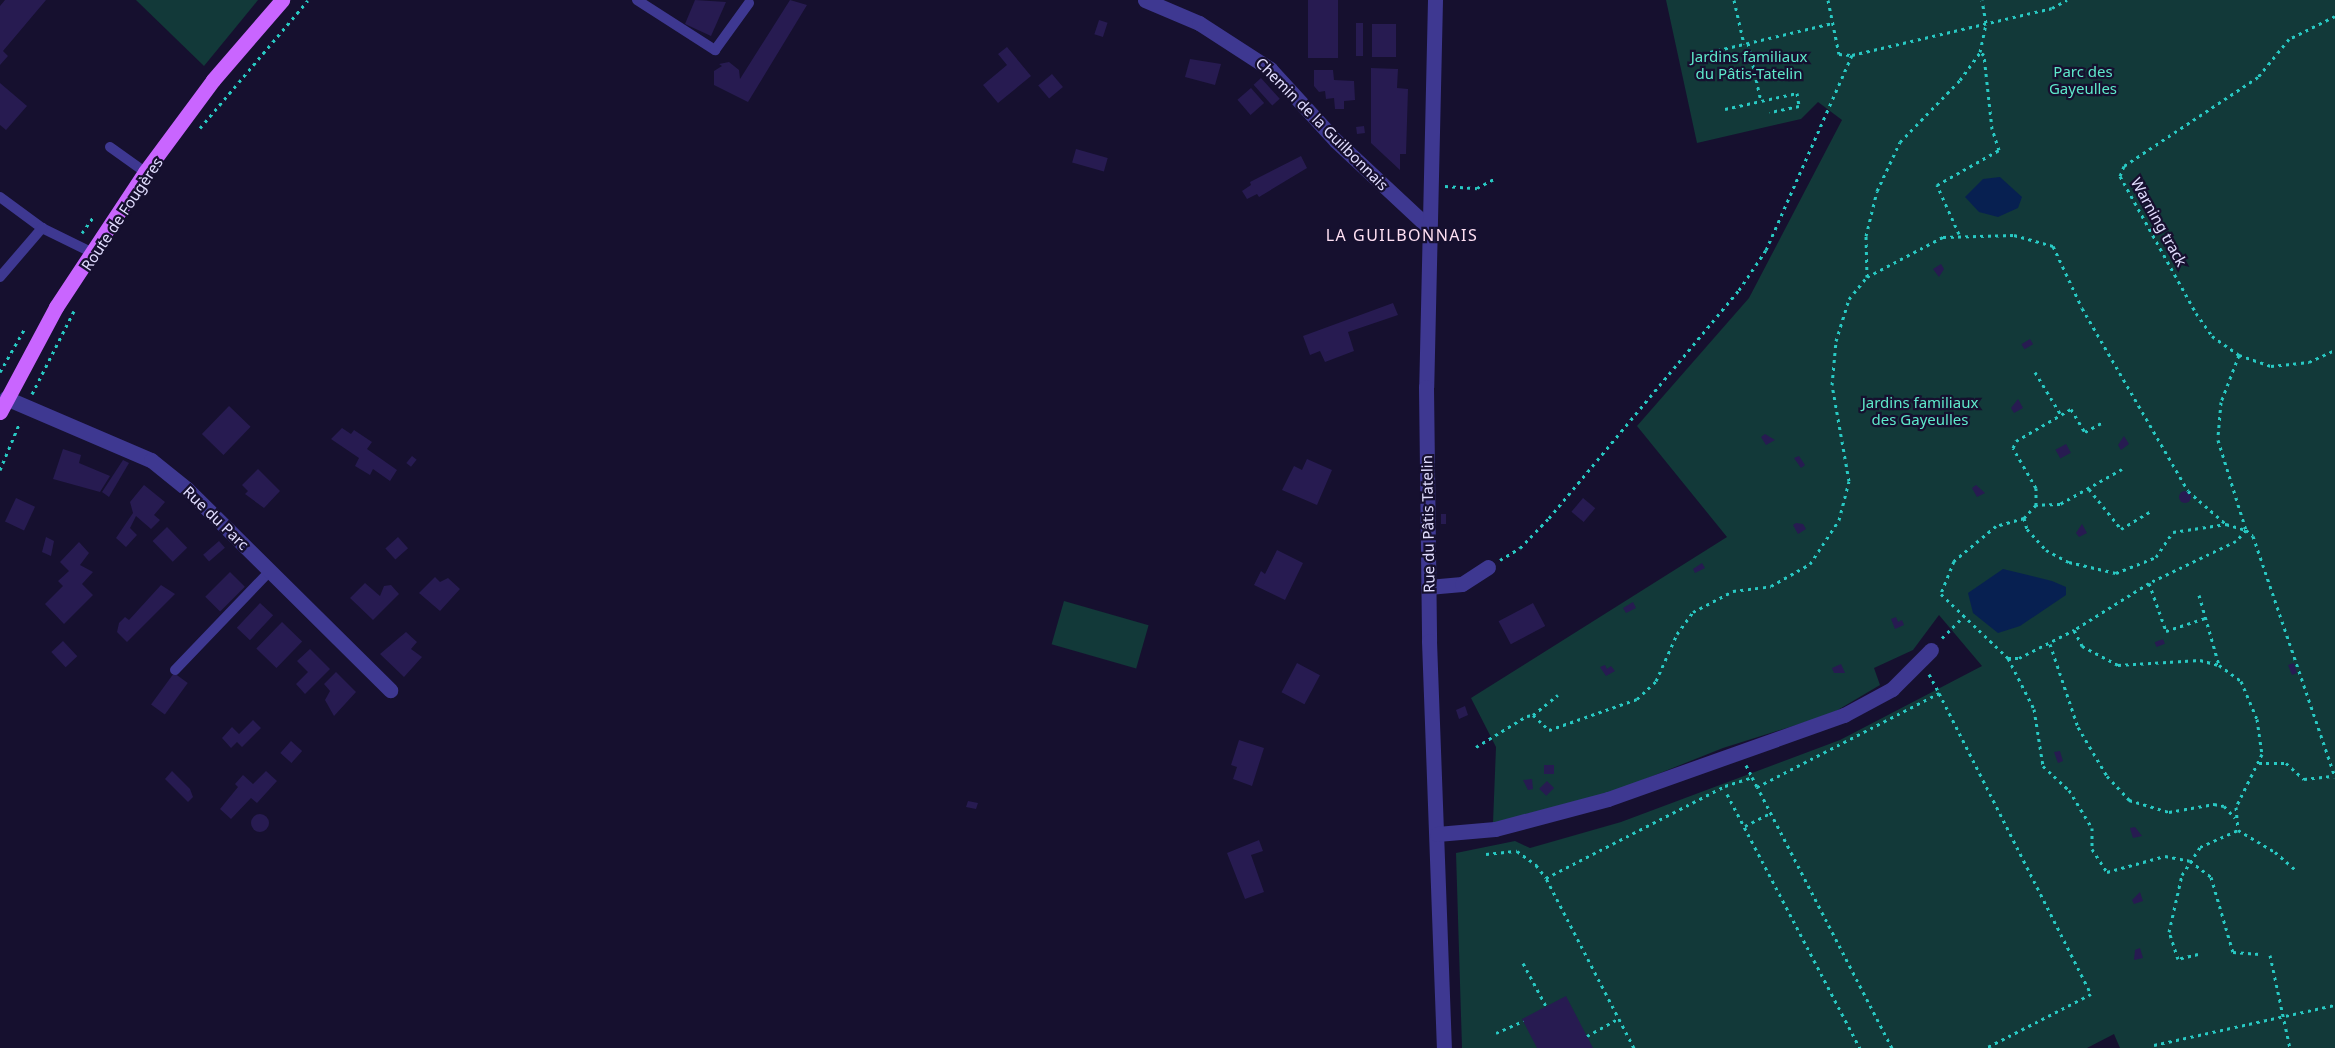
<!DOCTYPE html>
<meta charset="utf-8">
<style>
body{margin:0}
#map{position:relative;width:2335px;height:1048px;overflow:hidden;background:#16102f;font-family:"Noto Sans",sans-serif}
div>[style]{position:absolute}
.green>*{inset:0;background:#123939;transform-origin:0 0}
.water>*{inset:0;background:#072051}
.building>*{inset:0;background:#271b51;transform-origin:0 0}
.round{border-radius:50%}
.path>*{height:3px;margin-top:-1.5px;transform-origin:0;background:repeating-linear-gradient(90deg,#28c9c3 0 3px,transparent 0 7.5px)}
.service>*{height:10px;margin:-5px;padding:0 5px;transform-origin:5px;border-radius:5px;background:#3e3891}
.minor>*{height:15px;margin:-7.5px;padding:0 7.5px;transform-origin:7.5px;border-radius:7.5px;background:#3e3891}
.primary>*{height:15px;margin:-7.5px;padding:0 7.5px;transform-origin:7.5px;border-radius:7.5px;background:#c965ff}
span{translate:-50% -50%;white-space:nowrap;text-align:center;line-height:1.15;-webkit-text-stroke:4.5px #16102f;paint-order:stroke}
.park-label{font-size:15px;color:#5fe9cb}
.street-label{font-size:15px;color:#e2deff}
.neighbourhood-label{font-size:16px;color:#ffe0f3;letter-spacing:1.5px}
</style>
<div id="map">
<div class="green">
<i style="clip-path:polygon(136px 0,258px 0,204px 66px)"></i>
<i style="clip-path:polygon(1666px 0,2335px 0,2335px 1048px,2120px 1048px,2114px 1034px,2087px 1048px,1462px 1048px,1456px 853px,1515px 841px,1530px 848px,1621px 822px,1840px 740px,1982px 666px,1939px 615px,1913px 650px,1874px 668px,1880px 685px,1831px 714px,1723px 748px,1615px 791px,1493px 823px,1496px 747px,1471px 698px,1727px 537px,1637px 426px,1749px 298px,1842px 120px,1818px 102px,1801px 119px,1697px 143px)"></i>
<i style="left:1064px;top:601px;width:88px;height:45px;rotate:16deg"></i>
</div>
<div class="water">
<i style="clip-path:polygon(2000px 177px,2022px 197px,2018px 208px,1998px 217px,1979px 212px,1965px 197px,1983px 179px)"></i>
<i style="clip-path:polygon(2003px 569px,2052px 581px,2066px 587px,2066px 595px,2020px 626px,1998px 633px,1973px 613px,1968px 593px)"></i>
</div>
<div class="building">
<i style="clip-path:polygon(5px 0,46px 0,3px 51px,8px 56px,0 65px,0 6px)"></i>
<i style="clip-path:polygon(695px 0,726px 2px,711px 36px,685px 24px)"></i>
<i style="clip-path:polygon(790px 0,807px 5px,748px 102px,714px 85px,714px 71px,722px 66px,719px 64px,729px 62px,739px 70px,740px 79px)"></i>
<i style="left:1308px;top:0;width:30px;height:58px"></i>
<i style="left:1099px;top:20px;width:9px;height:15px;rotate:18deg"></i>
<i style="left:1356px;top:23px;width:7px;height:33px"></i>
<i style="left:1372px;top:24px;width:24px;height:33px"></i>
<i style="clip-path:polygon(1007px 47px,1031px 76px,998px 103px,983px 85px,1007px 65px,998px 54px)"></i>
<i style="clip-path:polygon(1190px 59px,1221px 64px,1215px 85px,1185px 77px)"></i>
<i style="clip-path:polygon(1371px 68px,1398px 69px,1397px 88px,1408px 89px,1406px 154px,1400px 154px,1400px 170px,1371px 143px)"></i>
<i style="clip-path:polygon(1314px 70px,1333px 70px,1334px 80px,1354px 81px,1355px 100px,1344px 101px,1344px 109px,1335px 109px,1334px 98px,1326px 99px,1325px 91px,1319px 92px,1314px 86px)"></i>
<i style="left:1052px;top:74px;width:17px;height:18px;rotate:50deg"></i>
<i style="left:1261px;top:78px;width:28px;height:10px;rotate:48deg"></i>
<i style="clip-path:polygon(0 83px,27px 106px,6px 130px,0 125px)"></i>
<i style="left:1251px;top:88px;width:20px;height:18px;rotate:49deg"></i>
<i style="left:1364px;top:126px;width:7px;height:8px;rotate:82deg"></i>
<i style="left:1076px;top:149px;width:33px;height:14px;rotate:16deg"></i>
<i style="clip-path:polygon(1301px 156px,1307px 168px,1259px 197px,1257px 194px,1247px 199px,1242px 191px,1251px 185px,1250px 182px)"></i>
<i style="clip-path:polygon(1941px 264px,1944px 269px,1939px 277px,1933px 269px)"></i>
<i style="clip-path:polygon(1393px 303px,1398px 315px,1348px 332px,1354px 351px,1325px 362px,1320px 351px,1310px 355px,1303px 336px)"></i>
<i style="left:2030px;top:339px;width:6px;height:10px;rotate:59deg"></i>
<i style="clip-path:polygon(2018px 399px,2023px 408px,2014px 413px,2011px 408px)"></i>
<i style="left:229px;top:406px;width:30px;height:39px;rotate:44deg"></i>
<i style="clip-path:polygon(342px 428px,351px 434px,354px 430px,372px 442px,367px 449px,397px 470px,390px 481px,373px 469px,370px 475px,355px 466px,359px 458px,331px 439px)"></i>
<i style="clip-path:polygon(1765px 434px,1775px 440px,1766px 445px,1761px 437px)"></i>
<i style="clip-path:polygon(2124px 436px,2129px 444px,2121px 450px,2118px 445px)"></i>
<i style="left:2066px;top:444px;width:10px;height:12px;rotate:61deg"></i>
<i style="clip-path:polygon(63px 449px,81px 455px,79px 463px,110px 476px,100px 492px,53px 479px)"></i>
<i style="left:412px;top:456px;width:6px;height:9px;rotate:39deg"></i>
<i style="clip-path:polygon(1799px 456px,1805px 465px,1801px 468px,1794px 458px)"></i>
<i style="clip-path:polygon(1307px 459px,1332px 470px,1317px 505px,1282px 490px,1294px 466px,1302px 470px)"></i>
<i style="clip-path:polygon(123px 460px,129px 463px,109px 497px,102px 492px)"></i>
<i style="clip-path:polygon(258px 469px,280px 491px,264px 508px,245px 494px,248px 491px,242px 485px)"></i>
<i style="clip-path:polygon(144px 485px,165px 502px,154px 515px,160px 520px,151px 529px,136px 516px,130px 528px,137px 535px,126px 547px,116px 538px,133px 513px,130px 502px)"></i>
<i style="clip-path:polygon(1976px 485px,1985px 493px,1977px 497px,1972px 488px)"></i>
<i class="round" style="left:2179px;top:491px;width:12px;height:12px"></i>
<i style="left:16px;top:498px;width:21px;height:26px;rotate:25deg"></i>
<i style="left:1583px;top:498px;width:16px;height:18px;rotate:40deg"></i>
<i style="left:1441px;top:514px;width:5px;height:10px"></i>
<i style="clip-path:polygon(1796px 523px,1803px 524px,1806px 529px,1798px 534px,1793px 525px)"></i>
<i style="clip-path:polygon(2082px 524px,2087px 533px,2079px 537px,2076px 533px)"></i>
<i style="left:167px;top:527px;width:29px;height:20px;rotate:46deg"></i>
<i style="clip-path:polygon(46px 537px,54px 541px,51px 556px,42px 552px)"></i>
<i style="left:398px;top:537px;width:15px;height:17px;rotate:48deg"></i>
<i style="left:219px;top:541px;width:9px;height:21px;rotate:49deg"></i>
<i style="clip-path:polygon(79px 542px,89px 553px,80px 565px,93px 572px,82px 584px,93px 595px,64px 624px,45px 604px,63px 586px,58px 581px,69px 571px,60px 562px)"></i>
<i style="clip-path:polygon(1277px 550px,1303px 563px,1285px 600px,1254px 585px,1261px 571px,1265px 574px)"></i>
<i style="clip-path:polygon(1702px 563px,1705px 568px,1695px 573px,1693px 569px)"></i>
<i style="left:230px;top:572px;width:21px;height:35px;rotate:45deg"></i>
<i style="clip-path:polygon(435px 577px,440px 582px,448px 578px,460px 589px,440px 611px,419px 593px)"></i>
<i style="clip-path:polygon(365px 583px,380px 596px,384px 586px,391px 585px,399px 594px,373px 620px,350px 598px)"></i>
<i style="clip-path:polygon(161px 585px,175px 594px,127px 642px,117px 632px,119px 623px,125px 617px,129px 620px)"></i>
<i style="clip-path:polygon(1633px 602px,1636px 608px,1626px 613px,1623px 608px)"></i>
<i style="left:260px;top:603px;width:18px;height:34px;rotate:43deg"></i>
<i style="left:1533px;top:603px;width:26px;height:39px;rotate:62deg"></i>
<i style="clip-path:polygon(1896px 617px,1898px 622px,1902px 620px,1904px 625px,1895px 629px,1891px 619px)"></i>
<i style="left:282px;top:622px;width:28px;height:37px;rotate:44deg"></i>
<i style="clip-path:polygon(406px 632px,417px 642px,411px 649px,422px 657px,404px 677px,380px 654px)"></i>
<i style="left:2163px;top:639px;width:5px;height:9px;rotate:68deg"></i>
<i style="left:63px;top:641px;width:21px;height:16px;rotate:47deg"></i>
<i style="clip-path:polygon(310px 649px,330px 669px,305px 694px,296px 684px,308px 672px,297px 661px)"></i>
<i style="left:1297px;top:663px;width:26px;height:33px;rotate:28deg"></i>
<i style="clip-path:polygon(2294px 663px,2297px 673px,2292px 675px,2288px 665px)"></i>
<i style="clip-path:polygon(1841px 664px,1845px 673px,1834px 673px,1832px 668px)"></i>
<i style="clip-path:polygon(1605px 665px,1607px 669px,1611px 666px,1615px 671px,1606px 676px,1600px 667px)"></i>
<i style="clip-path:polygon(336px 672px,356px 692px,334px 716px,325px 700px,330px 691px,324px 684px)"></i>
<i style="left:174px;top:673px;width:17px;height:39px;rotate:36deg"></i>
<i style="clip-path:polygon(1465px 706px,1468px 715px,1459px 719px,1456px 710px)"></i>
<i style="clip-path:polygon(253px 720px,261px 728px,242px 747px,237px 742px,231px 748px,222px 738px,232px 727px,239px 734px)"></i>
<i style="clip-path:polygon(1239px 740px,1264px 748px,1252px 786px,1233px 779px,1237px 767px,1231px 765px)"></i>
<i style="left:291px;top:741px;width:15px;height:16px;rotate:42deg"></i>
<i style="clip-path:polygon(2060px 751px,2063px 761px,2058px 763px,2054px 752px)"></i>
<i style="left:1544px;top:765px;width:10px;height:9px"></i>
<i style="clip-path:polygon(172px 771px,190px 789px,193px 797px,188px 802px,165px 779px)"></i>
<i style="clip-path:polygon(266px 771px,277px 781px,257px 803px,251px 798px,231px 819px,220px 809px,238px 787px,235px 784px,243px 775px,253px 784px)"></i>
<i style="clip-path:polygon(1532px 779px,1533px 789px,1528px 790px,1523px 780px)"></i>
<i style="left:1547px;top:781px;width:10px;height:11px;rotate:45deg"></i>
<i style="clip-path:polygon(968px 801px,978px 803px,976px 809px,966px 807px)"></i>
<i class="round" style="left:251px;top:814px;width:18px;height:18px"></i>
<i style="clip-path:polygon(2135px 827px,2142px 836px,2133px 838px,2130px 828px)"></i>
<i style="clip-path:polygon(1259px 840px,1263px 851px,1251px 855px,1264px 892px,1245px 899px,1227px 853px)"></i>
<i style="clip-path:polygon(2140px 892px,2143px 901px,2134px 904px,2132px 900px)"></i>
<i style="clip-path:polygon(2140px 948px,2143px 958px,2134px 960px,2135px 950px)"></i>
<i style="clip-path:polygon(1566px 996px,1593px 1048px,1537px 1048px,1522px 1019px)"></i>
</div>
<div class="path">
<i style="left:1734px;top:0;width:45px;rotate:77.2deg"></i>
<i style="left:1828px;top:0;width:55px;rotate:78.5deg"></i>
<i style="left:1839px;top:54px;width:12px;rotate:5deg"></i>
<i style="left:2335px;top:16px;width:51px;rotate:153.4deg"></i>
<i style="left:2289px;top:39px;width:49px;rotate:129.2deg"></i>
<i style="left:2258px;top:77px;width:161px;rotate:146.4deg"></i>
<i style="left:2124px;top:166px;width:11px;rotate:112deg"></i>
<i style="left:2120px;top:176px;width:157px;rotate:61deg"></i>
<i style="left:2196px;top:313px;width:28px;rotate:55deg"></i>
<i style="left:2212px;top:336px;width:33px;rotate:35deg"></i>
<i style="left:2239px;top:355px;width:34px;rotate:19deg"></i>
<i style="left:2271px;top:366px;width:38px;rotate:-6deg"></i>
<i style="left:2309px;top:362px;width:29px;rotate:-25deg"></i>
<i style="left:1748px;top:43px;width:59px;rotate:77.4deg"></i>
<i style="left:1710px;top:52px;width:126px;rotate:-13.3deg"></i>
<i style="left:1725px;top:109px;width:74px;rotate:-12.5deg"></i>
<i style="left:1797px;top:93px;width:13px;rotate:81deg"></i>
<i style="left:1799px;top:106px;width:30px;rotate:168deg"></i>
<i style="left:200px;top:128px;width:167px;rotate:-49.8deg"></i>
<i style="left:1445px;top:186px;width:32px;rotate:4deg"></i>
<i style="left:1477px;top:188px;width:21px;rotate:-28deg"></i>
<i style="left:82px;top:233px;width:21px;rotate:-55deg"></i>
<i style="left:1959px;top:234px;width:54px;rotate:-114.2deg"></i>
<i style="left:1937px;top:185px;width:71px;rotate:-29.4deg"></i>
<i style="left:1999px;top:150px;width:22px;rotate:-108deg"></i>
<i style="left:1992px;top:129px;width:74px;rotate:-96.2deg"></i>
<i style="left:1984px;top:55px;width:5px;rotate:-143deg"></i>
<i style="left:1867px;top:277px;width:41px;rotate:-91.4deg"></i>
<i style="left:1866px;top:236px;width:46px;rotate:-76.3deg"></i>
<i style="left:1877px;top:191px;width:54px;rotate:-64.9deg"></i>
<i style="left:1900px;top:142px;width:86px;rotate:-45.9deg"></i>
<i style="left:1960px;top:80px;width:34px;rotate:-54deg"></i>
<i style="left:1980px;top:52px;width:30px;rotate:-78deg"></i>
<i style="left:1986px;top:23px;width:23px;rotate:-100deg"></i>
<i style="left:2239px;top:355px;width:50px;rotate:111deg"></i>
<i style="left:2221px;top:402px;width:38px;rotate:95deg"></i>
<i style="left:2218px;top:440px;width:94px;rotate:72.7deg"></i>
<i style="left:2246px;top:530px;width:9px;rotate:41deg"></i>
<i style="left:2253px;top:536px;width:255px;rotate:71.2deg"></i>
<i style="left:0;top:372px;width:51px;rotate:-60.4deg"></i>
<i style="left:2035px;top:372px;width:50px;rotate:58.8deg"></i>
<i style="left:32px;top:394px;width:93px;rotate:-63.2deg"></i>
<i style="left:2122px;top:469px;width:71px;rotate:150.6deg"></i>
<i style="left:2060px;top:504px;width:24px;rotate:178deg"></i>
<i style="left:2036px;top:505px;width:18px;rotate:133deg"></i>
<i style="left:2024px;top:518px;width:29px;rotate:164deg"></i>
<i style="left:1996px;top:526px;width:55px;rotate:140.2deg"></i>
<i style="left:1954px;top:561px;width:35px;rotate:112deg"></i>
<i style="left:1941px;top:594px;width:93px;rotate:43.7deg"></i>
<i style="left:2008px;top:658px;width:57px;rotate:63deg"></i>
<i style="left:2034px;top:709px;width:58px;rotate:81deg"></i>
<i style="left:2043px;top:766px;width:35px;rotate:43deg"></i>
<i style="left:2069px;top:790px;width:44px;rotate:58.8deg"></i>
<i style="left:2092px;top:828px;width:21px;rotate:90deg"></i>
<i style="left:2092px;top:849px;width:27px;rotate:57deg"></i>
<i style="left:2107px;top:872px;width:60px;rotate:-15.4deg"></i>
<i style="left:2165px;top:856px;width:25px;rotate:11deg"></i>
<i style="left:2190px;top:861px;width:26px;rotate:37deg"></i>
<i style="left:2211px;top:877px;width:78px;rotate:73.7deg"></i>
<i style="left:2233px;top:952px;width:27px;rotate:4deg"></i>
<i style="left:0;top:470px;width:52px;rotate:-67.4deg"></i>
<i style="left:2089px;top:489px;width:51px;rotate:51.3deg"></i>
<i style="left:2121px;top:529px;width:35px;rotate:-31deg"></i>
<i style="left:2036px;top:505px;width:17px;rotate:-90deg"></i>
<i style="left:2036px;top:488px;width:46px;rotate:-119.9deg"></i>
<i style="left:2013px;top:448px;width:8px;rotate:-67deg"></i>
<i style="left:2016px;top:441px;width:64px;rotate:-30.2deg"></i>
<i style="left:2071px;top:409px;width:27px;rotate:59deg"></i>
<i style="left:2085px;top:432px;width:21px;rotate:-29deg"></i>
<i style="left:2024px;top:518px;width:11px;rotate:75deg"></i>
<i style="left:2027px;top:529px;width:28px;rotate:48deg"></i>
<i style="left:2046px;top:550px;width:26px;rotate:28deg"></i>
<i style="left:2069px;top:562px;width:48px;rotate:13.2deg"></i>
<i style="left:2116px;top:573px;width:43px;rotate:-21.8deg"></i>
<i style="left:2156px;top:557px;width:30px;rotate:-56deg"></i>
<i style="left:2173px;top:532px;width:54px;rotate:-8.6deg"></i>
<i style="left:1500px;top:560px;width:23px;rotate:-31deg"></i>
<i style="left:1520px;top:548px;width:42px;rotate:-46deg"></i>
<i style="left:1549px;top:518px;width:297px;rotate:-50.2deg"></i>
<i style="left:1739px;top:290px;width:48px;rotate:-56deg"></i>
<i style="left:1766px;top:250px;width:213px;rotate:-66.2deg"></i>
<i style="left:1852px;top:55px;width:205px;rotate:-13.2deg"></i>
<i style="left:2052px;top:8px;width:17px;rotate:-28deg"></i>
<i style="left:2149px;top:583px;width:51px;rotate:70.5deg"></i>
<i style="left:2166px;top:631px;width:41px;rotate:-18.4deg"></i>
<i style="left:2199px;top:595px;width:73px;rotate:74.1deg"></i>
<i style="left:1942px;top:638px;width:31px;rotate:-45deg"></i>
<i style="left:2050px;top:644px;width:88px;rotate:71.4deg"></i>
<i style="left:2078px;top:727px;width:57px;rotate:59.4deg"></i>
<i style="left:2107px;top:776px;width:33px;rotate:47deg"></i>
<i style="left:2129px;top:800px;width:42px;rotate:16.7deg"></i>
<i style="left:2169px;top:812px;width:46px;rotate:-10.1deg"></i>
<i style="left:2214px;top:804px;width:10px;rotate:11deg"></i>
<i style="left:2224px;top:806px;width:16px;rotate:47deg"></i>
<i style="left:2008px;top:658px;width:11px"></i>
<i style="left:2019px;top:658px;width:62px;rotate:-27deg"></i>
<i style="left:1929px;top:674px;width:21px;rotate:62deg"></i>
<i style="left:1533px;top:715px;width:32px;rotate:-39deg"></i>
<i style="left:1476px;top:747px;width:60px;rotate:-31.3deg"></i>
<i style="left:1527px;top:716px;width:6px;rotate:-9deg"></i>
<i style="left:1533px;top:715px;width:22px;rotate:43deg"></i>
<i style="left:1549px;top:730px;width:93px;rotate:-19.4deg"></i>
<i style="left:1637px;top:699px;width:26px;rotate:-43deg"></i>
<i style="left:1656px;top:681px;width:51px;rotate:-65.9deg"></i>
<i style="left:1677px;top:634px;width:27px;rotate:-54deg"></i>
<i style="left:1693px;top:612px;width:45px;rotate:-27.7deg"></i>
<i style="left:1733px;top:591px;width:38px;rotate:-7deg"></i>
<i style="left:1771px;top:586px;width:45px;rotate:-29.4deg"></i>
<i style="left:1810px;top:564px;width:53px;rotate:-56.6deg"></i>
<i style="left:1839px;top:520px;width:40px;rotate:-75.6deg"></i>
<i style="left:1849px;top:481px;width:97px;rotate:-100deg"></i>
<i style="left:1832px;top:385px;width:44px;rotate:-84.8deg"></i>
<i style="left:1836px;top:341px;width:44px;rotate:-72.8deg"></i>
<i style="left:1849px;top:299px;width:28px;rotate:-51deg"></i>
<i style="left:1867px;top:277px;width:86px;rotate:-27.8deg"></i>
<i style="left:1943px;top:237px;width:71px;rotate:-1.6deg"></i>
<i style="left:2014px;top:235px;width:41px;rotate:15.8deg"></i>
<i style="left:2053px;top:246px;width:68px;rotate:64.9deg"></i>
<i style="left:2082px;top:308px;width:211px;rotate:59.9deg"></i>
<i style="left:2188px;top:491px;width:50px;rotate:41deg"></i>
<i style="left:2226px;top:524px;width:21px;rotate:17deg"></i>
<i style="left:2246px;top:530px;width:15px;rotate:132deg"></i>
<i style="left:2236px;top:541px;width:97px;rotate:154.2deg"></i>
<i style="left:2149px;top:583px;width:89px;rotate:147.9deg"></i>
<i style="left:2074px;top:630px;width:18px;rotate:63deg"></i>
<i style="left:2082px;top:646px;width:41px;rotate:27.8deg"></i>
<i style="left:2118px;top:665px;width:82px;rotate:-3.5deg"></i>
<i style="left:2200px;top:660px;width:20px;rotate:15deg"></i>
<i style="left:2219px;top:665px;width:27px;rotate:36deg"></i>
<i style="left:2241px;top:681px;width:41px;rotate:67.2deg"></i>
<i style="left:2257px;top:719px;width:35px;rotate:82deg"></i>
<i style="left:2262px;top:754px;width:59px;rotate:116.1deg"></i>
<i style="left:2236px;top:807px;width:23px;rotate:85deg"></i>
<i style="left:2238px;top:830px;width:43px;rotate:30.7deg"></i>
<i style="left:2275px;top:852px;width:29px;rotate:41deg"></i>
<i style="left:2259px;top:763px;width:27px"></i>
<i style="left:2286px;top:763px;width:24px;rotate:42deg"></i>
<i style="left:2304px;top:779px;width:28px;rotate:-6deg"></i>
<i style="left:1746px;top:765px;width:13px;rotate:63deg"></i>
<i style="left:1727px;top:794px;width:287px;rotate:62.4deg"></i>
<i style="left:1745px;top:826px;width:28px;rotate:-27deg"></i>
<i style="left:1486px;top:854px;width:31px;rotate:-6deg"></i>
<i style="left:1517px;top:851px;width:24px;rotate:36deg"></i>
<i style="left:1536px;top:865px;width:16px;rotate:52deg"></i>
<i style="left:2198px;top:954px;width:21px;rotate:166deg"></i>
<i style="left:2178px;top:959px;width:28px;rotate:-108deg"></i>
<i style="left:2169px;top:932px;width:58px;rotate:-77.2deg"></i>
<i style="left:2182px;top:875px;width:33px;rotate:-57deg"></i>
<i style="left:2200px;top:847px;width:42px;rotate:-24.1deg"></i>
<i style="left:2270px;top:955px;width:95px;rotate:77.9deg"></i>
<i style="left:1523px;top:963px;width:49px;rotate:61.9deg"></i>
<i style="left:1496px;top:1033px;width:30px;rotate:-24deg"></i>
<i style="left:1587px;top:1036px;width:35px;rotate:-29deg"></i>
<i style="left:2154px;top:1045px;width:185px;rotate:-12.5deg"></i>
<i style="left:1634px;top:1048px;width:191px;rotate:-117.4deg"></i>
<i style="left:1546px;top:878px;width:201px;rotate:-27.2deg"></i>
<i style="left:1725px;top:786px;width:28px;rotate:-18deg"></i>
<i style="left:1752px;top:777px;width:11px;rotate:63deg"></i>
<i style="left:1892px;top:1048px;width:294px;rotate:-117.3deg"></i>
<i style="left:1757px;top:787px;width:205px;rotate:-27.3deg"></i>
<i style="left:1939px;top:693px;width:337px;rotate:63.2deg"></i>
<i style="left:2091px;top:994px;width:118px;rotate:152.8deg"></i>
</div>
<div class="service">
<i style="left:637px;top:0;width:93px;rotate:32.7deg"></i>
<i style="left:715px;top:50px;width:58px;rotate:-54.1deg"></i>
<i style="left:110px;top:147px;width:43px;rotate:35.5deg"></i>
<i style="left:0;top:197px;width:52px;rotate:36.4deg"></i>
<i style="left:42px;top:228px;width:55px;rotate:26.1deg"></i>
<i style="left:0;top:277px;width:65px;rotate:-49.4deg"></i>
<i style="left:175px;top:670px;width:137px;rotate:-46.2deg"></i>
</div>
<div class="minor">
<i style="left:1145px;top:0;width:59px;rotate:23.1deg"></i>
<i style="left:1199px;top:23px;width:85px;rotate:32.9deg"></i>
<i style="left:1270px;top:69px;width:98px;rotate:47.5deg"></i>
<i style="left:1336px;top:141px;width:125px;rotate:43deg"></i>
<i style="left:1435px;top:0;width:387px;rotate:91.3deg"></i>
<i style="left:1426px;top:387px;width:254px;rotate:89.3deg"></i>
<i style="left:1429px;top:641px;width:407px;rotate:87.9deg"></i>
<i style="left:6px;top:398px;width:158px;rotate:23.2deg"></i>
<i style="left:151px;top:460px;width:46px;rotate:38.9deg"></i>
<i style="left:187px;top:489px;width:286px;rotate:44.7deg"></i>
<i style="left:1428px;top:587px;width:34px;rotate:-5deg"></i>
<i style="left:1462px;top:584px;width:31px;rotate:-33deg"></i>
<i style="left:1437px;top:834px;width:58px;rotate:-4.9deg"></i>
<i style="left:1495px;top:829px;width:117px;rotate:-14.9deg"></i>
<i style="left:1608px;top:799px;width:251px;rotate:-19.6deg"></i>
<i style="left:1844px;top:715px;width:55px;rotate:-28.4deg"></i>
<i style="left:1892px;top:689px;width:55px;rotate:-45deg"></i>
</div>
<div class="primary">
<i style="left:0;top:412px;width:119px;rotate:-61.9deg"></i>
<i style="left:56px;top:307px;width:162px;rotate:-56.6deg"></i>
<i style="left:145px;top:172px;width:114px;rotate:-53.5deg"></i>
<i style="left:213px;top:80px;width:106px;rotate:-49.2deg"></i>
</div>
<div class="park-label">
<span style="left:1749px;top:65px">Jardins familiaux<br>du Pâtis-Tatelin</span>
<span style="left:2083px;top:80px">Parc des<br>Gayeulles</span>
<span style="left:1920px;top:411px">Jardins familiaux<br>des Gayeulles</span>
</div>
<div class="street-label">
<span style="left:1322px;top:124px;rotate:45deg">Chemin de la Guilbonnais</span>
<span style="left:122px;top:214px;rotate:-56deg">Route de Fougères</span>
<span style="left:2159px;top:222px;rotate:61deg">Warning track</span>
<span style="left:216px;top:518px;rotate:44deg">Rue du Parc</span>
<span style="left:1428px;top:524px;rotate:-91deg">Rue du Pâtis Tatelin</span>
</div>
<div class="neighbourhood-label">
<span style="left:1402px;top:235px">LA GUILBONNAIS</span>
</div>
</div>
